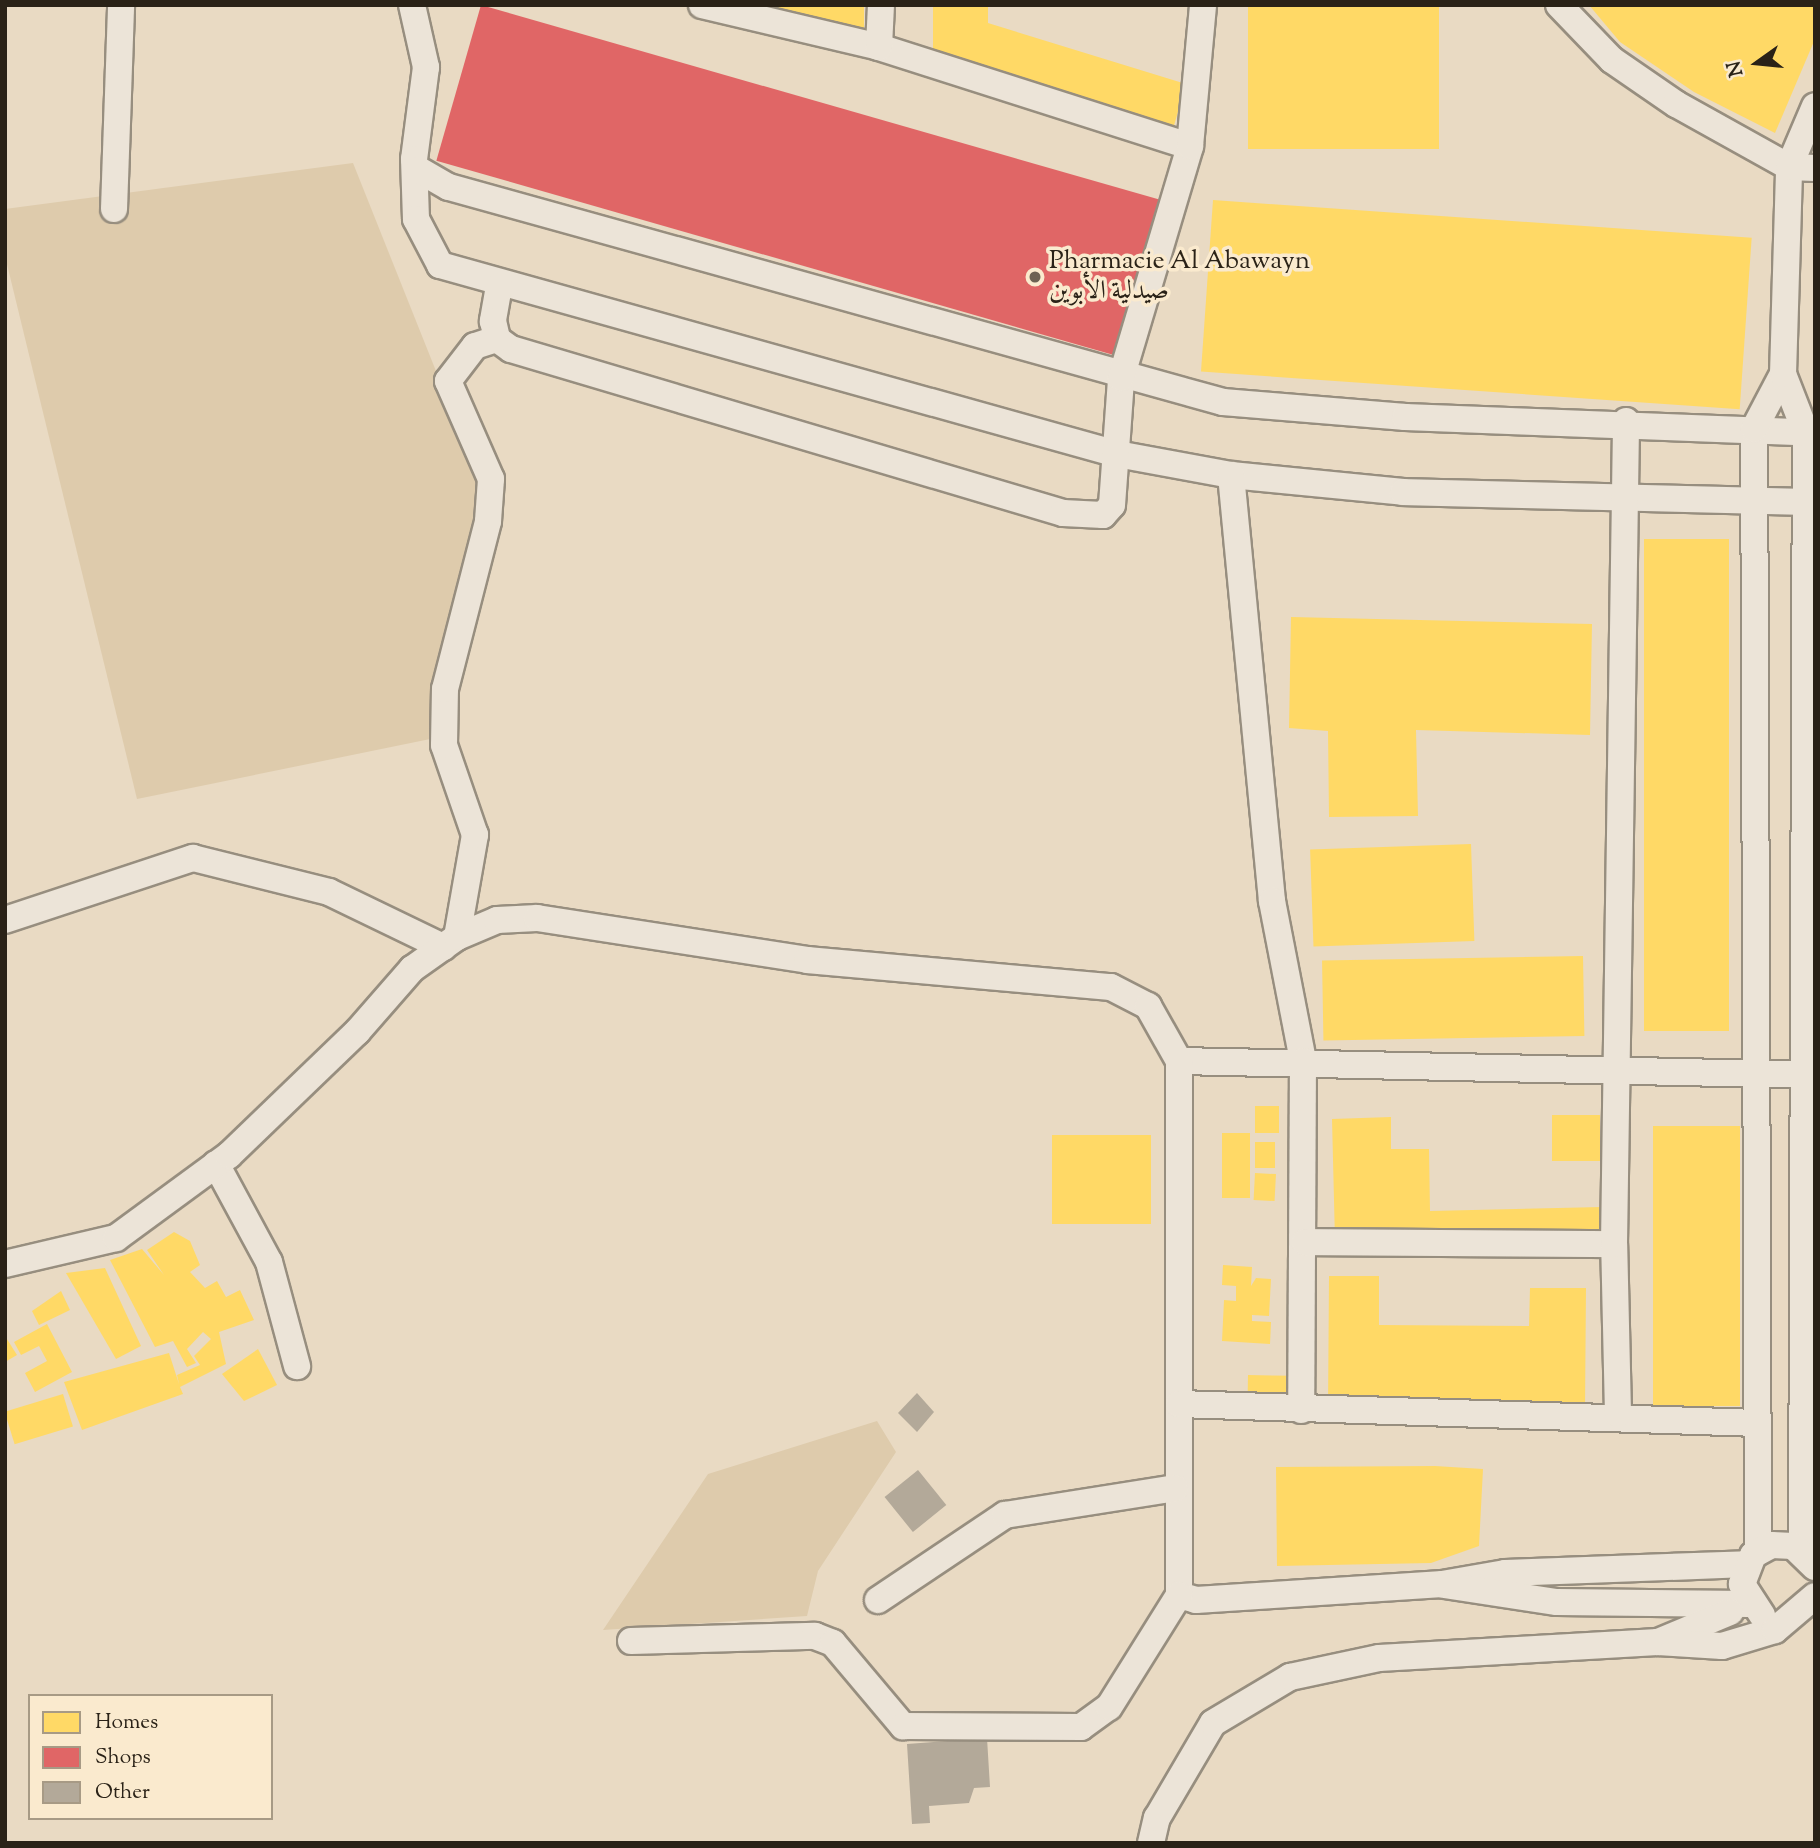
<!DOCTYPE html>
<meta charset="utf-8">
<style>
body{margin:0}
#map{position:relative;width:1820px;height:1848px;overflow:hidden;background:#e9dac3;font-family:"Sorts Mill Goudy",Amiri,serif}
div>[style]{position:absolute}
.green>*{inset:0;background:#decbac}
.homes>*{inset:0;background:#ffd966;transform-origin:0 0}
.shops>*{inset:0;background:#e06666;transform-origin:0 0}
.building>*{inset:0;background:#b3a999;transform-origin:0 0}
.roads{filter:drop-shadow(2px 0 #978e7f) drop-shadow(-2px 0 #978e7f) drop-shadow(0 2px #978e7f) drop-shadow(0 -2px #978e7f)}
.minor>*{height:26px;margin:-13px;padding:0 13px;transform-origin:13px;border-radius:13px;background:#ece4d8}
.dots>*{width:19px;height:19px;translate:-50% -50%;box-sizing:border-box;border:4px solid #faeace;border-radius:50%}
span{translate:-50% -50%;white-space:nowrap;text-align:center;line-height:1.15;-webkit-text-stroke:7px #faeace;paint-order:stroke}
.poi-label{font-size:26px;color:#2a2217}
.left{translate:0 -50%;text-align:left}
.frame{position:absolute;inset:0;border:7px solid #2a2217;pointer-events:none}
.legend{position:absolute;left:28px;top:1694px;width:245px;height:126px;box-sizing:border-box;background:#faeace;border:2px solid #a79a85;margin:0;padding:9px 12px;list-style:none;font-size:21px;color:#2a2217}
.legend li{display:flex;align-items:center;gap:14px;height:35px}
.legend b{width:35px;border:2px solid #a79a85}
.north{position:absolute;left:1722px;top:28px;width:70px;height:70px;-webkit-text-stroke:5px #faeace;paint-order:stroke;rotate:255deg;font-size:19px;font-weight:700;line-height:28px;text-align:center;color:#2a2217}
.north::after{content:'';display:block;margin:auto;width:24px;height:32px;background:#2a2217;clip-path:polygon(50% 0,100% 100%,50% 72%,0 100%)}
</style>
<div id="map">
<div class="green">
<i style="clip-path:polygon(353px 163px,495px 519px,440px 737px,137px 799px,5px 256px,5px 209px)"></i>
<i style="clip-path:polygon(877px 1421px,896px 1452px,818px 1571px,807px 1616px,603px 1630px,708px 1474px)"></i>
</div>
<div class="homes">
<i style="clip-path:polygon(755px 5px,864px 5px,864px 32px)"></i>
<i style="clip-path:polygon(933px 5px,988px 5px,988px 23px,1186px 84px,1173px 129px,933px 56px)"></i>
<i style="left:1248px;top:5px;width:191px;height:144px"></i>
<i style="clip-path:polygon(1589px 5px,1815px 5px,1815px 39px,1775px 133px,1694px 92px,1620px 42px)"></i>
<i style="left:1213px;top:200px;width:540px;height:172px;rotate:4deg"></i>
<i style="left:1644px;top:539px;width:85px;height:492px"></i>
<i style="clip-path:polygon(1291px 617px,1592px 624px,1590px 735px,1416px 730px,1418px 816px,1329px 817px,1328px 731px,1289px 728px)"></i>
<i style="left:1471px;top:844px;width:97px;height:161px;rotate:88deg"></i>
<i style="left:1583px;top:956px;width:80px;height:261px;rotate:89deg"></i>
<i style="left:1255px;top:1106px;width:24px;height:27px"></i>
<i style="left:1552px;top:1115px;width:48px;height:46px"></i>
<i style="clip-path:polygon(1391px 1117px,1391px 1149px,1429px 1149px,1430px 1211px,1602px 1207px,1603px 1236px,1335px 1241px,1332px 1119px)"></i>
<i style="left:1653px;top:1126px;width:87px;height:280px"></i>
<i style="left:1222px;top:1133px;width:28px;height:65px"></i>
<i style="left:1151px;top:1135px;width:89px;height:99px;rotate:90deg"></i>
<i style="left:1255px;top:1142px;width:20px;height:26px"></i>
<i style="left:1255px;top:1173px;width:21px;height:27px;rotate:3deg"></i>
<i style="clip-path:polygon(174px 1232px,190px 1241px,200px 1265px,190px 1272px,205px 1288px,217px 1281px,226px 1297px,240px 1290px,254px 1320px,219px 1332px,226px 1364px,180px 1387px,183px 1394px,82px 1430px,64px 1382px,169px 1353px,179px 1384px,177px 1375px,200px 1365px,194px 1356px,211px 1339px,203px 1332px,187px 1349px,196px 1363px,187px 1367px,173px 1341px,155px 1347px,110px 1260px,142px 1249px,164px 1275px,147px 1250px)"></i>
<i style="clip-path:polygon(1223px 1265px,1252px 1267px,1251px 1286px,1256px 1278px,1271px 1279px,1269px 1316px,1252px 1315px,1252px 1321px,1271px 1322px,1270px 1344px,1222px 1341px,1224px 1300px,1236px 1301px,1236px 1286px,1222px 1285px)"></i>
<i style="clip-path:polygon(105px 1268px,141px 1346px,116px 1359px,66px 1273px)"></i>
<i style="clip-path:polygon(1329px 1276px,1379px 1276px,1379px 1325px,1529px 1326px,1530px 1288px,1586px 1288px,1585px 1409px,1328px 1407px)"></i>
<i style="clip-path:polygon(61px 1291px,70px 1310px,39px 1325px,32px 1311px)"></i>
<i style="clip-path:polygon(47px 1324px,72px 1372px,35px 1392px,25px 1373px,47px 1361px,39px 1346px,21px 1355px,14px 1342px)"></i>
<i style="clip-path:polygon(5px 1336px,17px 1355px,5px 1362px)"></i>
<i style="clip-path:polygon(258px 1349px,277px 1385px,244px 1401px,222px 1374px)"></i>
<i style="left:1248px;top:1375px;width:46px;height:29px;rotate:1deg"></i>
<i style="left:63px;top:1394px;width:34px;height:61px;rotate:73deg"></i>
<i style="clip-path:polygon(1435px 1466px,1483px 1469px,1479px 1546px,1431px 1563px,1277px 1566px,1276px 1467px)"></i>
</div>
<div class="shops">
<i style="left:481px;top:5px;width:711px;height:162px;rotate:16deg"></i>
</div>
<div class="building">
<i style="clip-path:polygon(917px 1393px,934px 1412px,917px 1432px,898px 1413px)"></i>
<i style="left:918px;top:1470px;width:45px;height:43px;rotate:51deg"></i>
<i style="clip-path:polygon(987px 1738px,990px 1787px,974px 1788px,969px 1803px,929px 1806px,930px 1823px,912px 1824px,907px 1744px)"></i>
</div>
<div class="roads">
<div class="minor">
<i style="left:412px;top:5px;width:64px;rotate:77.3deg"></i>
<i style="left:426px;top:67px;width:93px;rotate:97.4deg"></i>
<i style="left:414px;top:159px;width:60px;rotate:88.1deg"></i>
<i style="left:416px;top:219px;width:52px;rotate:62.4deg"></i>
<i style="left:440px;top:265px;width:703px;rotate:15.6deg"></i>
<i style="left:1117px;top:454px;width:116px;rotate:10.4deg"></i>
<i style="left:1231px;top:475px;width:173px;rotate:5.6deg"></i>
<i style="left:1403px;top:492px;width:412px;rotate:1.4deg"></i>
<i style="left:702px;top:5px;width:182px;rotate:13.3deg"></i>
<i style="left:879px;top:47px;width:326px;rotate:17.7deg"></i>
<i style="left:1559px;top:5px;width:76px;rotate:46.1deg"></i>
<i style="left:1612px;top:60px;width:78px;rotate:34.5deg"></i>
<i style="left:1676px;top:104px;width:129px;rotate:29.1deg"></i>
<i style="left:1789px;top:167px;width:26px;rotate:2deg"></i>
<i style="left:879px;top:47px;width:42px;rotate:-87.3deg"></i>
<i style="left:419px;top:170px;width:34px;rotate:30deg"></i>
<i style="left:449px;top:187px;width:803px;rotate:15.52deg"></i>
<i style="left:1223px;top:402px;width:183px;rotate:4.7deg"></i>
<i style="left:1405px;top:417px;width:410px;rotate:2.2deg"></i>
<i style="left:114px;top:209px;width:204px;rotate:-88deg"></i>
<i style="left:499px;top:286px;width:36px;rotate:100deg"></i>
<i style="left:493px;top:321px;width:18px;rotate:77deg"></i>
<i style="left:497px;top:339px;width:17px;rotate:36deg"></i>
<i style="left:511px;top:349px;width:576px;rotate:16.55deg"></i>
<i style="left:1063px;top:513px;width:40px;rotate:2.9deg"></i>
<i style="left:1103px;top:515px;width:13px;rotate:-48deg"></i>
<i style="left:1112px;top:505px;width:127px;rotate:-85.9deg"></i>
<i style="left:1121px;top:378px;width:242px;rotate:-73.4deg"></i>
<i style="left:1190px;top:146px;width:142px;rotate:-84.7deg"></i>
<i style="left:1231px;top:475px;width:428px;rotate:84.5deg"></i>
<i style="left:1272px;top:901px;width:163px;rotate:79deg"></i>
<i style="left:1303px;top:1061px;width:349px;rotate:90.3deg"></i>
<i style="left:5px;top:920px;width:198px;rotate:-18.3deg"></i>
<i style="left:193px;top:858px;width:140px;rotate:14deg"></i>
<i style="left:329px;top:892px;width:127px;rotate:25.8deg"></i>
<i style="left:457px;top:937px;width:104px;rotate:-80deg"></i>
<i style="left:475px;top:835px;width:95px;rotate:-109deg"></i>
<i style="left:444px;top:745px;width:56px;rotate:-89deg"></i>
<i style="left:445px;top:689px;width:173px;rotate:-75.6deg"></i>
<i style="left:488px;top:521px;width:42px;rotate:-85.9deg"></i>
<i style="left:491px;top:479px;width:107px;rotate:-113.7deg"></i>
<i style="left:448px;top:381px;width:44px;rotate:-52.4deg"></i>
<i style="left:475px;top:346px;width:23px;rotate:-18deg"></i>
<i style="left:1179px;top:1061px;width:636px;rotate:1.26deg"></i>
<i style="left:216px;top:1164px;width:111px;rotate:61.6deg"></i>
<i style="left:269px;top:1262px;width:108px;rotate:74.9deg"></i>
<i style="left:1305px;top:1242px;width:309px;rotate:0.4deg"></i>
<i style="left:5px;top:1264px;width:114px;rotate:-13.2deg"></i>
<i style="left:116px;top:1238px;width:140px;rotate:-36.3deg"></i>
<i style="left:229px;top:1155px;width:178px;rotate:-43.9deg"></i>
<i style="left:357px;top:1032px;width:84px;rotate:-48.9deg"></i>
<i style="left:412px;top:969px;width:55px;rotate:-35.4deg"></i>
<i style="left:457px;top:937px;width:43px;rotate:-23deg"></i>
<i style="left:497px;top:920px;width:40px;rotate:-2.9deg"></i>
<i style="left:537px;top:918px;width:273px;rotate:8.8deg"></i>
<i style="left:807px;top:960px;width:305px;rotate:5.1deg"></i>
<i style="left:1111px;top:987px;width:42px;rotate:27.2deg"></i>
<i style="left:1148px;top:1006px;width:63px;rotate:60.6deg"></i>
<i style="left:1179px;top:1061px;width:534px;rotate:90deg"></i>
<i style="left:1179px;top:1595px;width:18px;rotate:16deg"></i>
<i style="left:1196px;top:1600px;width:247px;rotate:-3.7deg"></i>
<i style="left:1442px;top:1584px;width:64px;rotate:-9.9deg"></i>
<i style="left:1505px;top:1573px;width:242px;rotate:-2.1deg"></i>
<i style="left:1179px;top:1404px;width:579px;rotate:1.88deg"></i>
<i style="left:1618px;top:1414px;width:170px;rotate:-91.3deg"></i>
<i style="left:1614px;top:1244px;width:823px;rotate:-89.16deg"></i>
<i style="left:1758px;top:1552px;width:1123px;rotate:-90.2deg"></i>
<i style="left:1754px;top:429px;width:62px;rotate:-62.2deg"></i>
<i style="left:1802px;top:1552px;width:1119px;rotate:-89.8deg"></i>
<i style="left:1806px;top:433px;width:63px;rotate:-111.3deg"></i>
<i style="left:1783px;top:374px;width:207px;rotate:-88.3deg"></i>
<i style="left:1789px;top:167px;width:66px;rotate:-66.9deg"></i>
<i style="left:1444px;top:1585px;width:114px;rotate:8.6deg"></i>
<i style="left:1557px;top:1602px;width:192px;rotate:0.6deg"></i>
<i style="left:878px;top:1600px;width:153px;rotate:-33.8deg"></i>
<i style="left:1005px;top:1515px;width:172px;rotate:-9deg"></i>
<i style="left:1762px;top:1615px;width:37px;rotate:-123deg"></i>
<i style="left:1742px;top:1584px;width:31px;rotate:-69deg"></i>
<i style="left:1753px;top:1555px;width:21px;rotate:-28deg"></i>
<i style="left:1772px;top:1545px;width:21px;rotate:3deg"></i>
<i style="left:1793px;top:1546px;width:30px;rotate:44deg"></i>
<i style="left:631px;top:1641px;width:184px;rotate:-1.6deg"></i>
<i style="left:815px;top:1636px;width:19px;rotate:21deg"></i>
<i style="left:833px;top:1643px;width:109px;rotate:49.9deg"></i>
<i style="left:903px;top:1726px;width:178px;rotate:0.3deg"></i>
<i style="left:1081px;top:1727px;width:34px;rotate:-36deg"></i>
<i style="left:1109px;top:1707px;width:132px;rotate:-58deg"></i>
<i style="left:1658px;top:1642px;width:78px;rotate:-22.6deg"></i>
<i style="left:1151px;top:1843px;width:26px;rotate:-77deg"></i>
<i style="left:1157px;top:1818px;width:110px;rotate:-59.5deg"></i>
<i style="left:1213px;top:1723px;width:90px;rotate:-30.9deg"></i>
<i style="left:1290px;top:1677px;width:91px;rotate:-12.1deg"></i>
<i style="left:1379px;top:1658px;width:279px;rotate:-3.3deg"></i>
<i style="left:1658px;top:1642px;width:64px;rotate:3.6deg"></i>
<i style="left:1722px;top:1646px;width:55px;rotate:-16.8deg"></i>
<i style="left:1775px;top:1630px;width:52px;rotate:-40.4deg"></i>
</div>
</div>
<div class="dots">
<i style="left:1035px;top:277px;background:#6d6253"></i>
</div>
<div class="poi-label">
<span class="left" style="left:1049px;top:277px">Pharmacie Al Abawayn<br>صيدلية الأبوين</span>
</div>
<div class="frame"></div>
<ul class="legend">
<li><b style="height:19px;background:#ffd966"></b>Homes</li>
<li><b style="height:19px;background:#e06666"></b>Shops</li>
<li><b style="height:19px;background:#b3a999"></b>Other</li>
</ul>
<div class="north">N</div>
</div>
